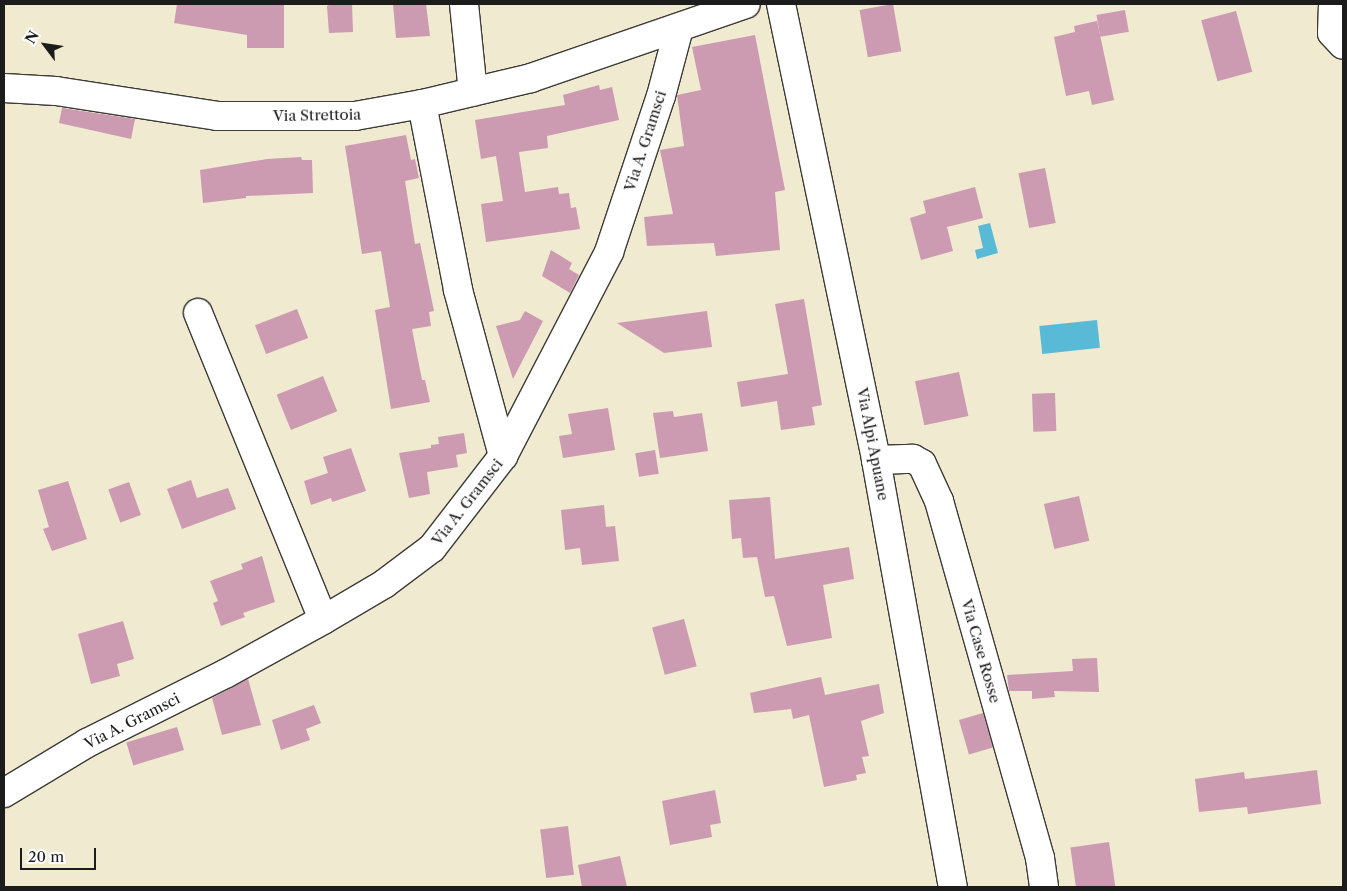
<!DOCTYPE html>
<style>
body{margin:0}
#map{position:relative;width:1347px;height:891px;overflow:hidden;background:#efead0;font-family:"Libre Caslon Text",serif}
div>[style]{position:absolute}
.water>*{inset:0;background:#59bad7;transform-origin:0 0}
.building>*{inset:0;background:#cc9ab1;transform-origin:0 0}
.roads{filter:drop-shadow(1px 0 #3c3b37) drop-shadow(-1px 0 #3c3b37) drop-shadow(0 1px #3c3b37) drop-shadow(0 -1px #3c3b37)}
.minor>*{height:28px;margin:-14px;padding:0 14px;transform-origin:14px;border-radius:14px;background:#fff}
.major>*{height:28px;margin:-14px;padding:0 14px;transform-origin:14px;border-radius:14px;background:#fff}
span{translate:-50% -50%;white-space:nowrap;text-align:center;line-height:1.15;-webkit-text-stroke:4px #fff;paint-order:stroke}
.street-label{font-size:15px;color:#1c1c1c}
.frame{position:absolute;inset:0;border:5px solid #1c1c1c;pointer-events:none}
.north{position:absolute;left:20px;top:20px;width:50px;height:50px;-webkit-text-stroke:4px #fff;paint-order:stroke;rotate:301deg;font-size:14px;font-weight:700;line-height:20px;text-align:center;color:#1c1c1c}
.north::after{content:'';display:block;margin:auto;width:18px;height:22px;background:#1c1c1c;clip-path:polygon(50% 0,100% 100%,50% 72%,0 100%)}
.scale{position:absolute;left:20px;top:848px;width:76px;height:22px;box-sizing:border-box;border:2px solid #1c1c1c;border-top:0;padding-left:6px;font-size:15px;line-height:18px;white-space:nowrap;color:#1c1c1c;-webkit-text-stroke:4px #fff;paint-order:stroke}
</style>
<div id="map">
<div class="water">
<i style="clip-path:polygon(990px 223px,998px 253px,977px 259px,975px 250px,983px 248px,978px 226px)"></i>
<i style="left:1097px;top:320px;width:28px;height:58px;rotate:84deg"></i>
</div>
<div class="building">
<i style="clip-path:polygon(177px 4px,284px 4px,284px 48px,247px 48px,247px 35px,174px 23px)"></i>
<i style="clip-path:polygon(331px 4px,352px 4px,353px 32px,329px 33px,327px 6px)"></i>
<i style="clip-path:polygon(393px 4px,426px 4px,430px 36px,396px 38px)"></i>
<i style="left:893px;top:4px;width:48px;height:34px;rotate:80deg"></i>
<i style="left:1125px;top:10px;width:22px;height:29px;rotate:80deg"></i>
<i style="left:1236px;top:11px;width:63px;height:36px;rotate:75deg"></i>
<i style="clip-path:polygon(1097px 21px,1114px 100px,1092px 105px,1089px 91px,1066px 96px,1054px 37px,1075px 32px,1074px 26px)"></i>
<i style="clip-path:polygon(755px 35px,785px 190px,775px 192px,780px 250px,716px 256px,714px 243px,647px 246px,644px 217px,673px 214px,660px 150px,684px 146px,677px 95px,701px 90px,692px 47px)"></i>
<i style="clip-path:polygon(599px 85px,600px 90px,612px 87px,619px 120px,547px 136px,548px 148px,519px 152px,525px 192px,558px 187px,559px 194px,569px 193px,571px 208px,576px 207px,580px 229px,486px 242px,481px 204px,503px 201px,496px 156px,481px 159px,475px 120px,565px 105px,563px 95px)"></i>
<i style="clip-path:polygon(62px 108px,135px 119px,131px 139px,59px 123px)"></i>
<i style="clip-path:polygon(406px 135px,411px 160px,415px 159px,419px 178px,405px 181px,415px 244px,420px 243px,434px 311px,429px 312px,431px 326px,412px 329px,422px 380px,425px 380px,430px 402px,391px 409px,375px 310px,390px 307px,381px 251px,362px 254px,345px 146px)"></i>
<i style="clip-path:polygon(301px 157px,302px 160px,312px 160px,313px 193px,246px 196px,246px 198px,203px 203px,200px 170px,267px 159px)"></i>
<i style="left:1045px;top:168px;width:56px;height:27px;rotate:79deg"></i>
<i style="clip-path:polygon(975px 187px,983px 218px,947px 227px,953px 251px,921px 260px,910px 218px,926px 213px,923px 201px)"></i>
<i style="clip-path:polygon(551px 250px,572px 263px,569px 269px,579px 275px,570px 293px,542px 276px)"></i>
<i style="clip-path:polygon(804px 299px,822px 405px,812px 407px,815px 425px,781px 430px,777px 401px,741px 407px,737px 382px,788px 374px,775px 304px)"></i>
<i style="left:297px;top:309px;width:31px;height:45px;rotate:69deg"></i>
<i style="clip-path:polygon(525px 311px,543px 321px,513px 379px,496px 326px,520px 320px)"></i>
<i style="clip-path:polygon(707px 311px,712px 347px,664px 353px,617px 323px)"></i>
<i style="left:959px;top:372px;width:45px;height:45px;rotate:78deg"></i>
<i style="left:323px;top:376px;width:38px;height:50px;rotate:68deg"></i>
<i style="left:1055px;top:393px;width:38px;height:23px;rotate:88deg"></i>
<i style="clip-path:polygon(608px 408px,615px 450px,563px 458px,559px 436px,572px 434px,568px 414px)"></i>
<i style="clip-path:polygon(673px 411px,674px 417px,702px 413px,708px 451px,660px 458px,653px 413px)"></i>
<i style="clip-path:polygon(464px 433px,467px 453px,456px 455px,458px 467px,427px 472px,430px 494px,409px 498px,399px 453px,431px 448px,431px 445px,439px 444px,438px 437px)"></i>
<i style="clip-path:polygon(351px 448px,366px 491px,332px 502px,331px 498px,311px 505px,304px 481px,328px 473px,323px 457px)"></i>
<i style="left:655px;top:450px;width:24px;height:20px;rotate:81deg"></i>
<i style="clip-path:polygon(191px 480px,197px 498px,228px 488px,236px 509px,182px 529px,167px 489px)"></i>
<i style="clip-path:polygon(68px 481px,87px 539px,52px 551px,43px 529px,49px 527px,38px 490px)"></i>
<i style="left:129px;top:482px;width:35px;height:22px;rotate:70deg"></i>
<i style="left:1079px;top:496px;width:46px;height:36px;rotate:77deg"></i>
<i style="clip-path:polygon(770px 497px,775px 559px,849px 547px,854px 579px,823px 585px,832px 638px,787px 646px,774px 596px,765px 597px,757px 557px,743px 558px,741px 538px,732px 539px,729px 500px)"></i>
<i style="clip-path:polygon(604px 505px,606px 527px,615px 526px,619px 561px,582px 565px,580px 548px,565px 550px,561px 510px)"></i>
<i style="clip-path:polygon(262px 556px,275px 602px,243px 613px,245px 617px,221px 626px,213px 603px,218px 601px,210px 581px,243px 569px,241px 564px)"></i>
<i style="left:684px;top:619px;width:49px;height:33px;rotate:75deg"></i>
<i style="clip-path:polygon(123px 621px,134px 659px,117px 664px,120px 676px,91px 684px,78px 634px)"></i>
<i style="clip-path:polygon(1097px 658px,1099px 692px,1054px 691px,1055px 697px,1032px 699px,1032px 691px,1009px 691px,1007px 675px,1073px 671px,1072px 659px)"></i>
<i style="clip-path:polygon(821px 677px,825px 695px,879px 684px,884px 713px,861px 721px,869px 756px,862px 757px,866px 773px,856px 775px,857px 780px,824px 787px,809px 715px,793px 719px,791px 709px,754px 713px,750px 693px)"></i>
<i style="clip-path:polygon(248px 679px,261px 725px,222px 735px,212px 698px)"></i>
<i style="clip-path:polygon(314px 705px,321px 723px,306px 729px,310px 740px,281px 750px,272px 720px)"></i>
<i style="left:983px;top:713px;width:36px;height:25px;rotate:74deg"></i>
<i style="left:177px;top:727px;width:24px;height:53px;rotate:73deg"></i>
<i style="clip-path:polygon(1317px 770px,1321px 804px,1248px 814px,1247px 807px,1199px 812px,1195px 779px,1244px 772px,1245px 779px)"></i>
<i style="clip-path:polygon(715px 790px,721px 823px,710px 825px,712px 837px,670px 845px,662px 801px)"></i>
<i style="left:568px;top:826px;width:49px;height:28px;rotate:83deg"></i>
<i style="left:1109px;top:842px;width:45px;height:39px;rotate:82deg"></i>
<i style="clip-path:polygon(620px 856px,627px 887px,582px 887px,578px 865px)"></i>
</div>
<div class="roads">
<div class="minor">
<i style="left:464px;top:4px;width:88px;rotate:84.2deg"></i>
<i style="left:1333px;top:4px;width:29px;rotate:92deg"></i>
<i style="left:1332px;top:33px;width:16px;rotate:47deg"></i>
<i style="left:4px;top:88px;width:52px;rotate:3.3deg"></i>
<i style="left:56px;top:91px;width:163px;rotate:8.8deg"></i>
<i style="left:217px;top:116px;width:138px"></i>
<i style="left:355px;top:116px;width:68px;rotate:-10.2deg"></i>
<i style="left:422px;top:104px;width:112px;rotate:-13.4deg"></i>
<i style="left:531px;top:78px;width:227px;rotate:-19deg"></i>
<i style="left:422px;top:104px;width:189px;rotate:79deg"></i>
<i style="left:458px;top:290px;width:172px;rotate:74.8deg"></i>
<i style="left:198px;top:313px;width:331px;rotate:67.8deg"></i>
<i style="left:876px;top:460px;width:37px;rotate:-2deg"></i>
<i style="left:913px;top:459px;width:10px;rotate:29deg"></i>
<i style="left:922px;top:464px;width:41px;rotate:65.3deg"></i>
<i style="left:939px;top:501px;width:371px;rotate:74.2deg"></i>
<i style="left:1040px;top:858px;width:29px;rotate:82deg"></i>
<i style="left:4px;top:793px;width:97px;rotate:-31.1deg"></i>
<i style="left:87px;top:743px;width:154px;rotate:-26.6deg"></i>
<i style="left:225px;top:674px;width:112px;rotate:-28.9deg"></i>
<i style="left:323px;top:620px;width:71px;rotate:-30.5deg"></i>
<i style="left:384px;top:584px;width:60px;rotate:-36.9deg"></i>
<i style="left:432px;top:548px;width:116px;rotate:-52.3deg"></i>
<i style="left:503px;top:456px;width:230px;rotate:-62.5deg"></i>
<i style="left:609px;top:252px;width:164px;rotate:-71.6deg"></i>
<i style="left:661px;top:96px;width:70px;rotate:-75.2deg"></i>
</div>
<div class="major">
<i style="left:781px;top:4px;width:466px;rotate:78.2deg"></i>
<i style="left:876px;top:460px;width:434px;rotate:79.8deg"></i>
</div>
</div>
<div class="street-label">
<span style="left:317px;top:115px;rotate:-1deg">Via Strettoia</span>
<span style="left:645px;top:141px;rotate:-72deg">Via A. Gramsci</span>
<span style="left:873px;top:444px;rotate:79deg">Via Alpi Apuane</span>
<span style="left:467px;top:502px;rotate:-52deg">Via A. Gramsci</span>
<span style="left:981px;top:651px;rotate:74deg">Via Case Rosse</span>
<span style="left:132px;top:721px;rotate:-27deg">Via A. Gramsci</span>
</div>
<div class="frame"></div>
<div class="north">N</div>
<div class="scale">20 m</div>
</div>
